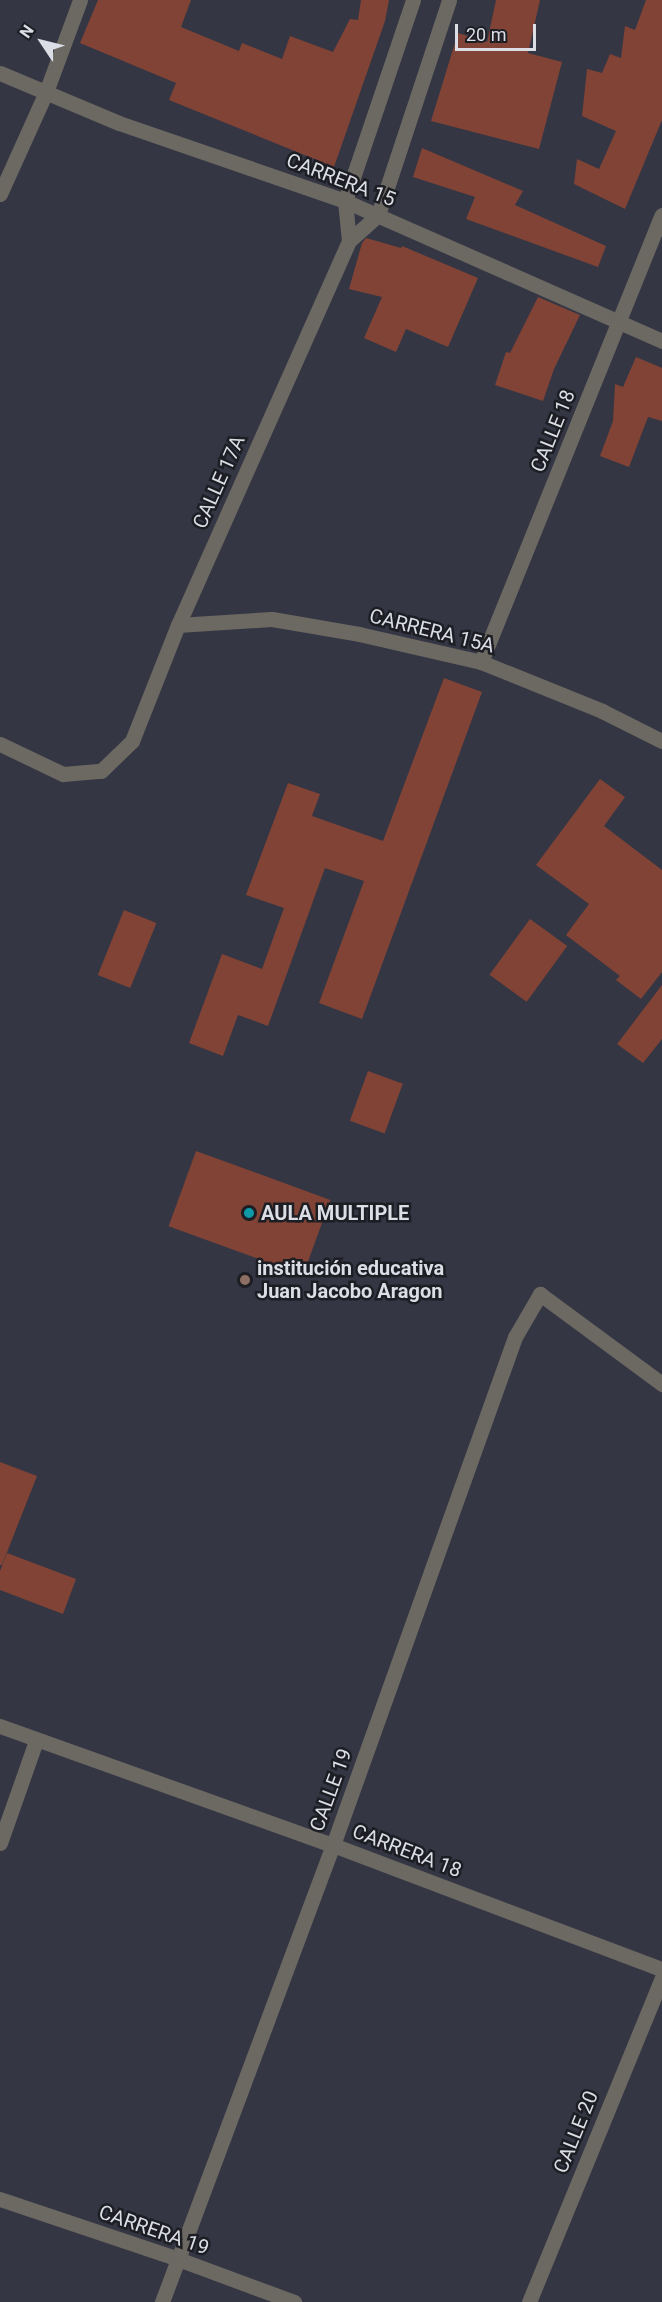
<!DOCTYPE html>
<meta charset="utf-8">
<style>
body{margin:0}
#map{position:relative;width:662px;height:2302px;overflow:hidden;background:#343644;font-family:Roboto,sans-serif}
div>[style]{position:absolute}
.building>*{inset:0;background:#814335;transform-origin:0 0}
.minor>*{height:15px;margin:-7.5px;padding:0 7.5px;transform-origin:7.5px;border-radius:7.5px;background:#6c6862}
.dots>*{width:16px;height:16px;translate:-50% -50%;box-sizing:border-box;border:3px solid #1d1e24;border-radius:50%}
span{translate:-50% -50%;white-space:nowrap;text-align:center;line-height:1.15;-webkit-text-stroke:5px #1d1e24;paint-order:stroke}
.street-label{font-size:20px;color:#dcdee6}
.poi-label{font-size:20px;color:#dcdee6;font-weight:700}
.left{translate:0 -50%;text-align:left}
.north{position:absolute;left:12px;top:12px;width:60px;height:60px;-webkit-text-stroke:4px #1d1e24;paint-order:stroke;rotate:305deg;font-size:16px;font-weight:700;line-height:24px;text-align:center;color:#dcdee6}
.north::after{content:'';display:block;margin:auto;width:21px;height:27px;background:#dcdee6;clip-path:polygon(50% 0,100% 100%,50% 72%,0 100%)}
.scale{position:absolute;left:455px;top:24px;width:81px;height:27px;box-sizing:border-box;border:3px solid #dcdee6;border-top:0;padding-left:8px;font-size:18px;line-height:21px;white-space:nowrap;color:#dcdee6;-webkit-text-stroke:4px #1d1e24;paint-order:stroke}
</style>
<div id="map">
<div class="building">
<i style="clip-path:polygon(98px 0,191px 0,181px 27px,239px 51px,242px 43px,282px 59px,290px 36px,333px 52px,350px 19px,358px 20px,361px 0,389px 0,385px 21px,334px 167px,169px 100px,176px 83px,80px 43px)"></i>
<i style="clip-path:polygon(496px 0,540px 0,528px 53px,562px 62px,539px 149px,431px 121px,458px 33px,487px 42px)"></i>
<i style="clip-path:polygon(646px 0,662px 0,662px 120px,625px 209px,574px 184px,577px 159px,599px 169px,616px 131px,582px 116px,587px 69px,602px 73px,610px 54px,621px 58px,625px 26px,635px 30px)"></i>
<i style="clip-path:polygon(422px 148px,523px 191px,515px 205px,606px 246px,598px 267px,466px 219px,475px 197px,413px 177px)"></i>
<i style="clip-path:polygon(366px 238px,401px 248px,402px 246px,478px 278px,448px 347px,406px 329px,396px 352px,364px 338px,382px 297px,349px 289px,362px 243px)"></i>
<i style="clip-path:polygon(538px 297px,580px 315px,554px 369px,543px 401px,495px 385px,506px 352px,510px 353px)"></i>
<i style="clip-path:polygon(636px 357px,662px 368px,662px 421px,648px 417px,629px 467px,600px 456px,613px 421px,615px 384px,623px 387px)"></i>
<i style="clip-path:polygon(444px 678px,482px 692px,362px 1019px,319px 1003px,364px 881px,325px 868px,268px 1026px,238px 1015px,223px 1056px,189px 1043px,222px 954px,262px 969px,284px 908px,246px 895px,288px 783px,320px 794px,312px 816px,383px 841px)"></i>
<i style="clip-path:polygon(600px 779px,625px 797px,604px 826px,662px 870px,662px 972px,641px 999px,616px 980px,620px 976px,566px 935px,589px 904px,536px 865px)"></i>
<i style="left:124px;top:910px;width:35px;height:70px;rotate:22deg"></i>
<i style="left:530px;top:919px;width:46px;height:69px;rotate:36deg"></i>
<i style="clip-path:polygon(662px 985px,662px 1039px,643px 1063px,617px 1044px)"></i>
<i style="left:368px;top:1071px;width:37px;height:53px;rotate:20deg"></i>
<i style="left:196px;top:1151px;width:143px;height:80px;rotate:20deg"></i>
<i style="clip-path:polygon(0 1462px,37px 1476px,2px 1565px,0 1565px)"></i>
<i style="clip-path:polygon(7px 1553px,76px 1579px,63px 1614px,0 1590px,0 1571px)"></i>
</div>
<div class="minor">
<i style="left:0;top:73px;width:129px;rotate:22.8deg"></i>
<i style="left:119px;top:123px;width:239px;rotate:19deg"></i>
<i style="left:345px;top:201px;width:347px;rotate:23.8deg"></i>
<i style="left:0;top:194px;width:112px;rotate:-65.7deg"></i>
<i style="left:46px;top:92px;width:98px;rotate:-69.7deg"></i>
<i style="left:349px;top:241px;width:40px;rotate:-95.7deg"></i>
<i style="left:345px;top:201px;width:212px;rotate:-71.3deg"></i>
<i style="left:178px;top:625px;width:94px;rotate:-3.7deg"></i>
<i style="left:272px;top:619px;width:88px;rotate:9.8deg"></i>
<i style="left:359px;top:634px;width:125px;rotate:12.9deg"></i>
<i style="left:481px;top:662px;width:131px;rotate:22deg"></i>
<i style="left:602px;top:711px;width:67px;rotate:26.6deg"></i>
<i style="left:481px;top:662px;width:482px;rotate:-68deg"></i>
<i style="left:0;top:744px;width:70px;rotate:25.5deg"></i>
<i style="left:63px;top:774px;width:38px;rotate:-5deg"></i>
<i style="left:101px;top:771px;width:43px;rotate:-44.1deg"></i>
<i style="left:132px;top:741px;width:125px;rotate:-68.4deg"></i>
<i style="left:178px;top:625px;width:420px;rotate:-66deg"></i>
<i style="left:349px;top:241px;width:39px;rotate:-42deg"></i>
<i style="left:378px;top:215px;width:226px;rotate:-71.7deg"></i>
<i style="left:0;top:1726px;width:354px;rotate:19.7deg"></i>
<i style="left:333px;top:1845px;width:352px;rotate:20.7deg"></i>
<i style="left:0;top:1843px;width:108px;rotate:-70.6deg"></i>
<i style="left:0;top:2199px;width:188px;rotate:18.6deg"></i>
<i style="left:178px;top:2259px;width:124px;rotate:20.3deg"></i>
<i style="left:162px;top:2302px;width:488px;rotate:-69.5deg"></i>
<i style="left:333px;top:1845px;width:540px;rotate:-70.29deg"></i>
<i style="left:515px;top:1337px;width:50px;rotate:-59.8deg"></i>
<i style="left:540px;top:1294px;width:152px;rotate:36.4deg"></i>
<i style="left:529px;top:2302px;width:350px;rotate:-67.7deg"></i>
</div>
<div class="dots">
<i style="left:249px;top:1213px;background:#0f9aa8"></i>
<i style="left:245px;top:1280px;background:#8d6e63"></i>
</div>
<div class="street-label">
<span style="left:341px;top:180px;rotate:21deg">CARRERA 15</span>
<span style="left:553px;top:431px;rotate:-68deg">CALLE 18</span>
<span style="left:219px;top:482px;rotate:-66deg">CALLE 17A</span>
<span style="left:432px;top:631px;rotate:14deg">CARRERA 15A</span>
<span style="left:331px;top:1790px;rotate:-70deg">CALLE 19</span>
<span style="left:407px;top:1851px;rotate:21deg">CARRERA 18</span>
<span style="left:576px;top:2132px;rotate:-68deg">CALLE 20</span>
<span style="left:154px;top:2230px;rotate:19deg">CARRERA 19</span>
</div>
<div class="poi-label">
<span class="left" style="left:261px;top:1213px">AULA MULTIPLE</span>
<span class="left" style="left:257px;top:1280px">institución educativa<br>Juan Jacobo Aragon</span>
</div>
<div class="north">N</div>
<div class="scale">20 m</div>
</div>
